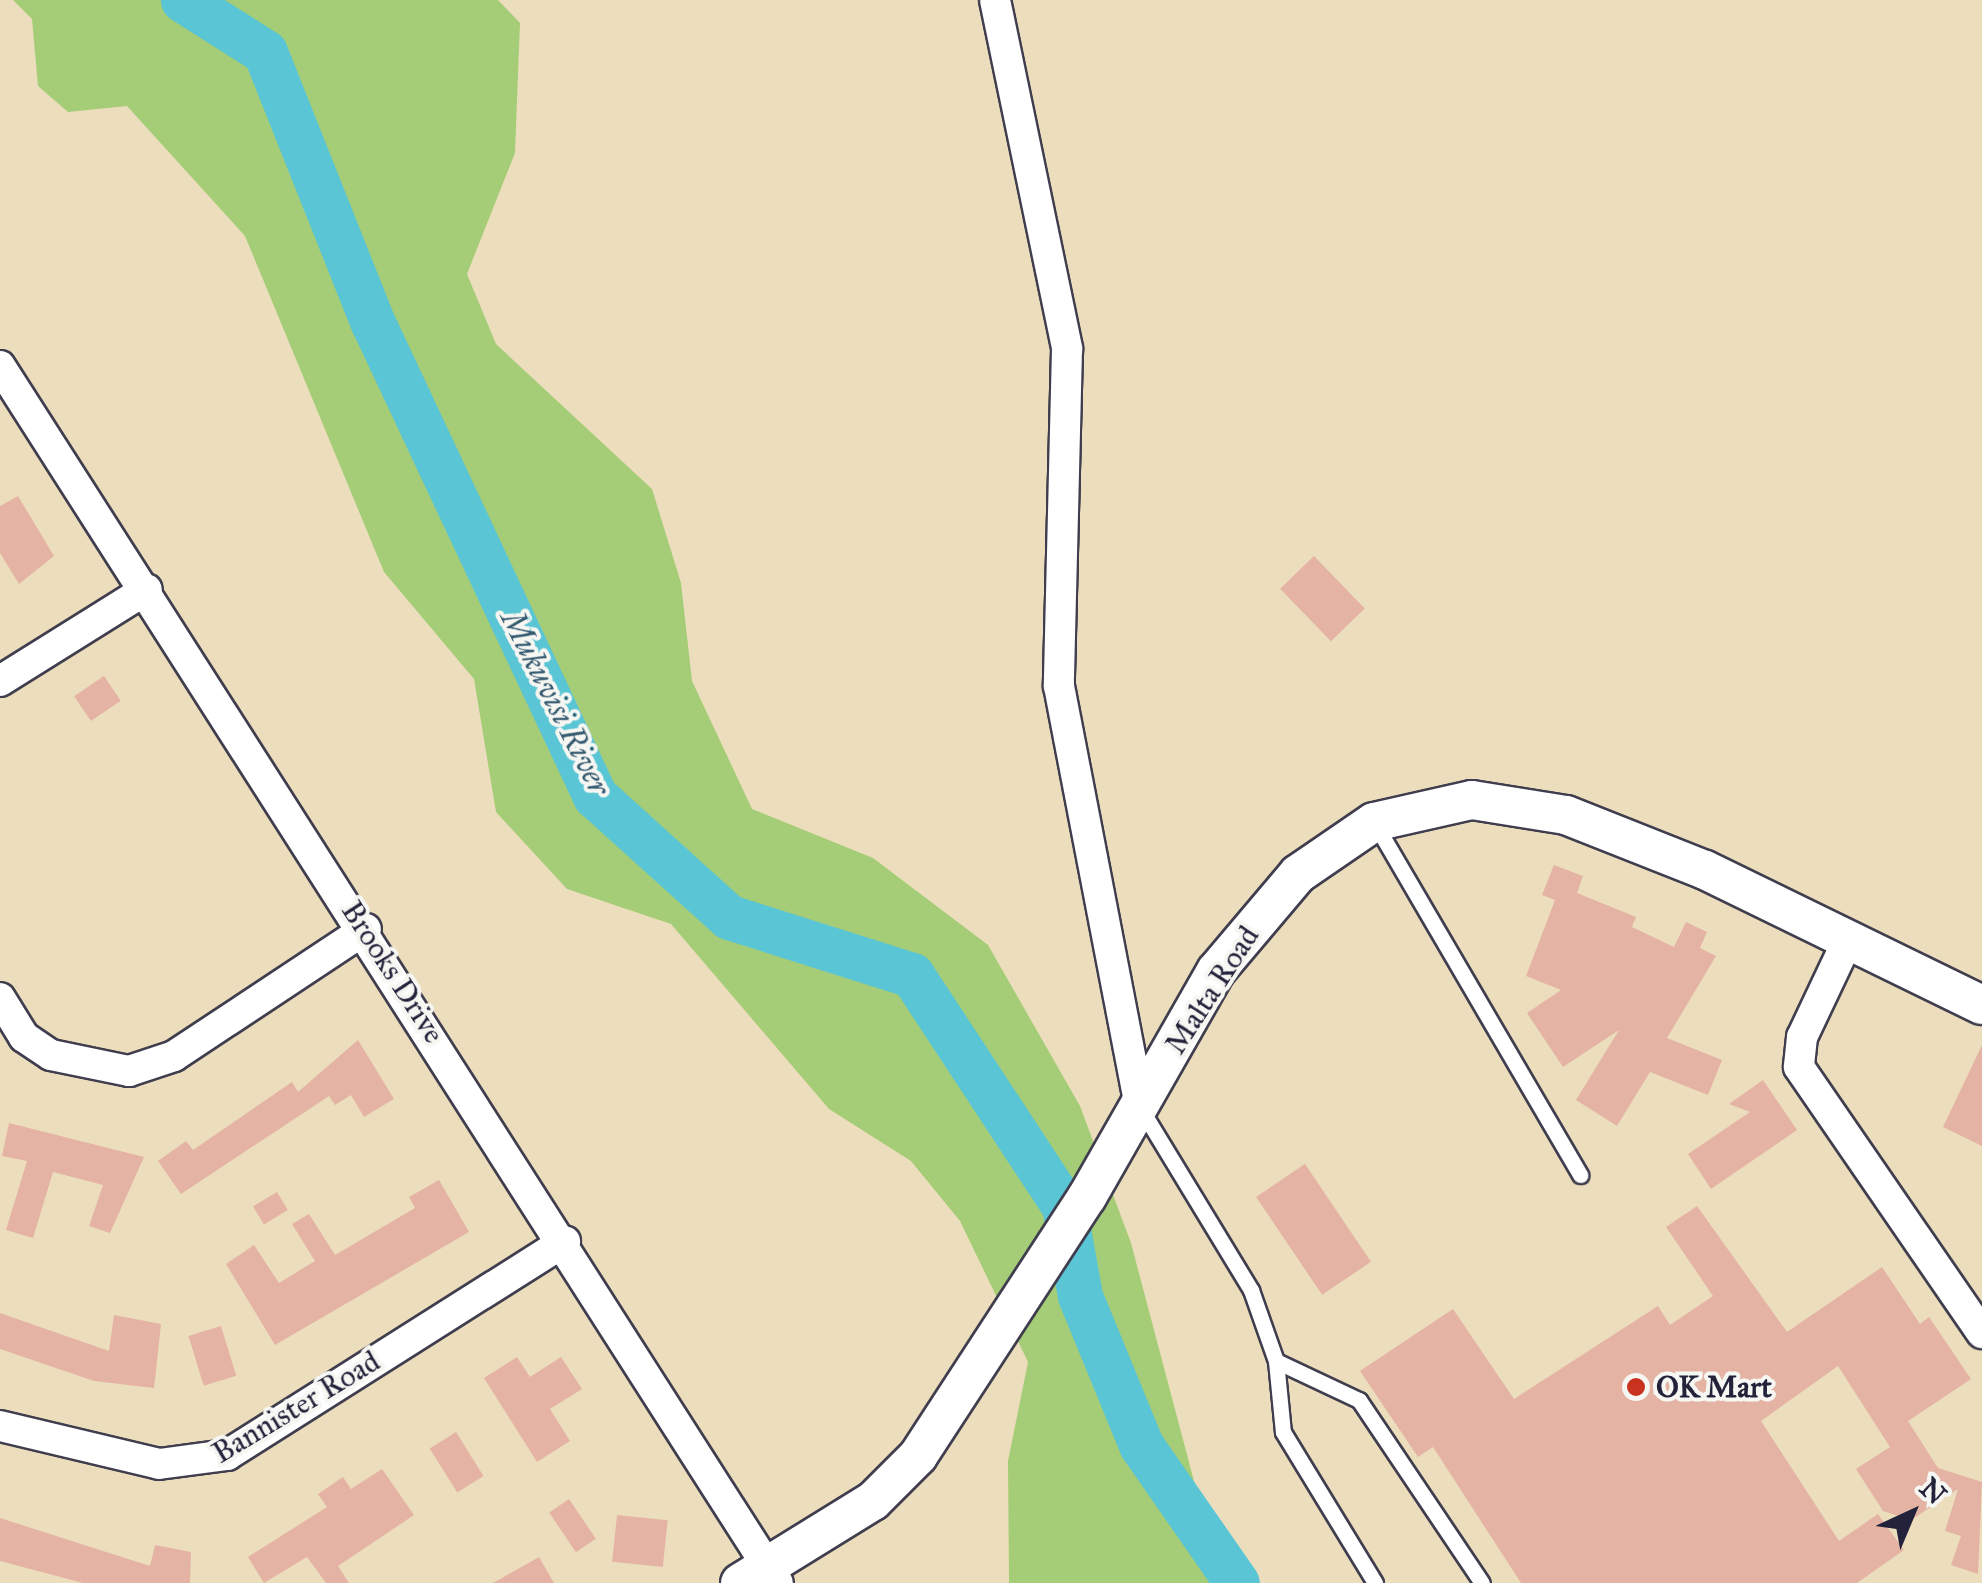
<!DOCTYPE html>
<style>
body{margin:0}
#map{position:relative;width:1982px;height:1583px;overflow:hidden;background:#ecdebc;font-family:"IM FELL Great Primer",serif}
div>[style]{position:absolute}
.green>*{inset:0;background:#a5cc77}
.river>*{height:45px;margin:-22.5px;padding:0 22.5px;transform-origin:22.5px;border-radius:22.5px;background:#5ac5d5}
.building>*{inset:0;background:#e4b3a4;transform-origin:0 0}
.roads{filter:drop-shadow(2px 0 #403e4e) drop-shadow(-2px 0 #403e4e) drop-shadow(0 2px #403e4e) drop-shadow(0 -2px #403e4e)}
.service>*{height:15px;margin:-7.5px;padding:0 7.5px;transform-origin:7.5px;border-radius:7.5px;background:#fff}
.minor>*{height:30px;margin:-15px;padding:0 15px;transform-origin:15px;border-radius:15px;background:#fff}
.tertiary>*{height:38px;margin:-19px;padding:0 19px;transform-origin:19px;border-radius:19px;background:#fff}
.dots>*{width:28px;height:28px;translate:-50% -50%;box-sizing:border-box;border:5px solid #f6f6f2;border-radius:50%}
span{translate:-50% -50%;white-space:nowrap;text-align:center;line-height:1.15;-webkit-text-stroke:8px #f6f6f2;paint-order:stroke}
.street-label{font-size:30px;color:#22223b}
.poi-label{font-size:30px;color:#22223b;font-weight:700}
.left{translate:0 -50%;text-align:left}
.water-label{font-size:32px;color:#365b71;font-style:italic}
.north{position:absolute;left:1862px;top:1463px;width:100px;height:100px;-webkit-text-stroke:8px #f6f6f2;paint-order:stroke;rotate:44deg;font-size:28px;font-weight:700;line-height:40px;text-align:center;color:#22223b}
.north::after{content:'';display:block;margin:auto;width:35px;height:45px;background:#22223b;clip-path:polygon(50% 0,100% 100%,50% 72%,0 100%)}
</style>
<div id="map">
<div class="green">
<i style="clip-path:polygon(13px 0,498px 0,520px 23px,515px 153px,467px 274px,496px 344px,652px 489px,681px 583px,692px 681px,752px 809px,873px 858px,988px 945px,1080px 1106px,1131px 1243px,1204px 1519px,1255px 1583px,1009px 1583px,1008px 1461px,1028px 1362px,960px 1221px,911px 1161px,829px 1109px,671px 924px,567px 889px,496px 812px,474px 679px,384px 572px,245px 236px,127px 106px,68px 112px,38px 86px,32px 19px)"></i>
</div>
<div class="river">
<i style="left:183px;top:0;width:97px;rotate:32.4deg"></i>
<i style="left:265px;top:52px;width:292px;rotate:68.3deg"></i>
<i style="left:373px;top:323px;width:523px;rotate:64.86deg"></i>
<i style="left:595px;top:796px;width:181px;rotate:42.1deg"></i>
<i style="left:729px;top:917px;width:192px;rotate:17.6deg"></i>
<i style="left:912px;top:975px;width:277px;rotate:56.7deg"></i>
<i style="left:1064px;top:1206px;width:91px;rotate:79.9deg"></i>
<i style="left:1080px;top:1296px;width:161px;rotate:67.7deg"></i>
<i style="left:1141px;top:1445px;width:168px;rotate:55.2deg"></i>
</div>
<div class="building">
<i style="clip-path:polygon(18px 496px,54px 556px,19px 584px,0 553px,0 506px)"></i>
<i style="left:1314px;top:556px;width:73px;height:47px;rotate:46deg"></i>
<i style="left:104px;top:676px;width:30px;height:36px;rotate:56deg"></i>
<i style="clip-path:polygon(1554px 865px,1583px 876px,1577px 893px,1636px 917px,1632px 927px,1674px 947px,1686px 922px,1707px 932px,1700px 948px,1716px 956px,1667px 1038px,1722px 1060px,1708px 1095px,1650px 1072px,1617px 1126px,1576px 1100px,1619px 1030px,1563px 1067px,1527px 1013px,1561px 990px,1526px 976px,1555px 900px,1542px 895px)"></i>
<i style="clip-path:polygon(358px 1040px,394px 1099px,364px 1117px,351px 1095px,335px 1105px,329px 1096px,181px 1194px,158px 1161px,186px 1141px,193px 1150px,292px 1082px,298px 1092px)"></i>
<i style="clip-path:polygon(1982px 1045px,1982px 1146px,1943px 1127px)"></i>
<i style="clip-path:polygon(1763px 1080px,1797px 1130px,1711px 1189px,1688px 1154px,1750px 1112px,1729px 1104px)"></i>
<i style="clip-path:polygon(9px 1123px,144px 1157px,110px 1233px,89px 1226px,103px 1185px,53px 1172px,33px 1238px,6px 1230px,27px 1161px,2px 1156px)"></i>
<i style="left:1305px;top:1164px;width:118px;height:59px;rotate:56deg"></i>
<i style="clip-path:polygon(439px 1180px,469px 1232px,275px 1345px,226px 1264px,254px 1245px,279px 1283px,315px 1261px,292px 1224px,309px 1214px,335px 1255px,415px 1208px,409px 1197px)"></i>
<i style="left:277px;top:1192px;width:21px;height:28px;rotate:59deg"></i>
<i style="clip-path:polygon(1697px 1206px,1787px 1332px,1882px 1267px,1920px 1324px,1929px 1317px,1971px 1379px,1908px 1421px,1938px 1468px,1982px 1482px,1978px 1574px,1951px 1565px,1961px 1536px,1945px 1531px,1958px 1489px,1911px 1520px,1883px 1511px,1856px 1469px,1890px 1447px,1838px 1366px,1761px 1421px,1839px 1541px,1878px 1514px,1904px 1550px,1857px 1583px,1521px 1583px,1433px 1447px,1418px 1457px,1360px 1371px,1453px 1309px,1514px 1399px,1658px 1306px,1670px 1325px,1713px 1296px,1666px 1227px)"></i>
<i style="clip-path:polygon(0 1313px,109px 1351px,114px 1315px,161px 1324px,154px 1388px,94px 1381px,0 1349px)"></i>
<i style="left:221px;top:1326px;width:52px;height:34px;rotate:73deg"></i>
<i style="clip-path:polygon(517px 1357px,530px 1377px,561px 1357px,582px 1389px,550px 1409px,570px 1441px,537px 1462px,484px 1378px)"></i>
<i style="left:456px;top:1432px;width:52px;height:31px;rotate:58deg"></i>
<i style="clip-path:polygon(382px 1469px,414px 1515px,338px 1566px,349px 1583px,326px 1583px,307px 1557px,264px 1583px,248px 1557px,327px 1507px,318px 1494px,343px 1477px,351px 1489px)"></i>
<i style="left:569px;top:1499px;width:48px;height:24px;rotate:56deg"></i>
<i style="left:617px;top:1515px;width:51px;height:47px;rotate:6deg"></i>
<i style="clip-path:polygon(0 1518px,150px 1566px,155px 1545px,191px 1552px,190px 1583px,83px 1583px,0 1561px)"></i>
<i style="clip-path:polygon(539px 1557px,554px 1583px,493px 1583px,525px 1565px)"></i>
</div>
<div class="roads">
<div class="service">
<i style="left:1374px;top:822px;width:409px;rotate:59.7deg"></i>
<i style="left:1141px;top:1109px;width:212px;rotate:58.7deg"></i>
<i style="left:1251px;top:1290px;width:75px;rotate:70.6deg"></i>
<i style="left:1276px;top:1361px;width:71px;rotate:84.4deg"></i>
<i style="left:1283px;top:1432px;width:177px;rotate:58.6deg"></i>
<i style="left:1276px;top:1361px;width:92px;rotate:25.2deg"></i>
<i style="left:1359px;top:1400px;width:220px;rotate:56.1deg"></i>
</div>
<div class="minor">
<i style="left:995px;top:0;width:356px;rotate:78.3deg"></i>
<i style="left:1067px;top:349px;width:337px;rotate:91.4deg"></i>
<i style="left:1059px;top:686px;width:430px;rotate:79.1deg"></i>
<i style="left:0;top:366px;width:1444px;rotate:57.41deg"></i>
<i style="left:0;top:681px;width:173px;rotate:-32deg"></i>
<i style="left:1847px;top:942px;width:105px;rotate:115.3deg"></i>
<i style="left:1802px;top:1037px;width:30px;rotate:96deg"></i>
<i style="left:1799px;top:1067px;width:323px;rotate:55.5deg"></i>
<i style="left:0;top:998px;width:46px;rotate:58.4deg"></i>
<i style="left:24px;top:1037px;width:32px;rotate:34deg"></i>
<i style="left:51px;top:1055px;width:80px;rotate:11.6deg"></i>
<i style="left:129px;top:1071px;width:47px;rotate:-18.4deg"></i>
<i style="left:174px;top:1056px;width:230px;rotate:-33.5deg"></i>
<i style="left:0;top:1426px;width:163px;rotate:13.4deg"></i>
<i style="left:159px;top:1464px;width:69px;rotate:-7.5deg"></i>
<i style="left:227px;top:1455px;width:400px;rotate:-32.3deg"></i>
</div>
<div class="tertiary">
<i style="left:740px;top:1583px;width:156px;rotate:-31.7deg"></i>
<i style="left:873px;top:1501px;width:64px;rotate:-45deg"></i>
<i style="left:918px;top:1456px;width:309px;rotate:-56.9deg"></i>
<i style="left:1087px;top:1197px;width:260px;rotate:-60.3deg"></i>
<i style="left:1216px;top:971px;width:127px;rotate:-49.8deg"></i>
<i style="left:1298px;top:874px;width:92px;rotate:-34.4deg"></i>
<i style="left:1374px;top:822px;width:100px;rotate:-12.7deg"></i>
<i style="left:1472px;top:800px;width:95px;rotate:9.1deg"></i>
<i style="left:1566px;top:815px;width:149px;rotate:21.6deg"></i>
<i style="left:1705px;top:870px;width:308px;rotate:26deg"></i>
</div>
</div>
<div class="dots">
<i style="left:1636px;top:1387px;background:#c8321e"></i>
</div>
<div class="street-label">
<span style="left:393px;top:972px;rotate:57deg">Brooks Drive</span>
<span style="left:1212px;top:990px;rotate:-57deg">Malta Road</span>
<span style="left:296px;top:1407px;rotate:-31deg">Bannister Road</span>
</div>
<div class="poi-label">
<span class="left" style="left:1656px;top:1387px">OK Mart</span>
</div>
<div class="water-label">
<span style="left:555px;top:703px;rotate:63deg">Mukuvisi River</span>
</div>
<div class="north">N</div>
</div>
